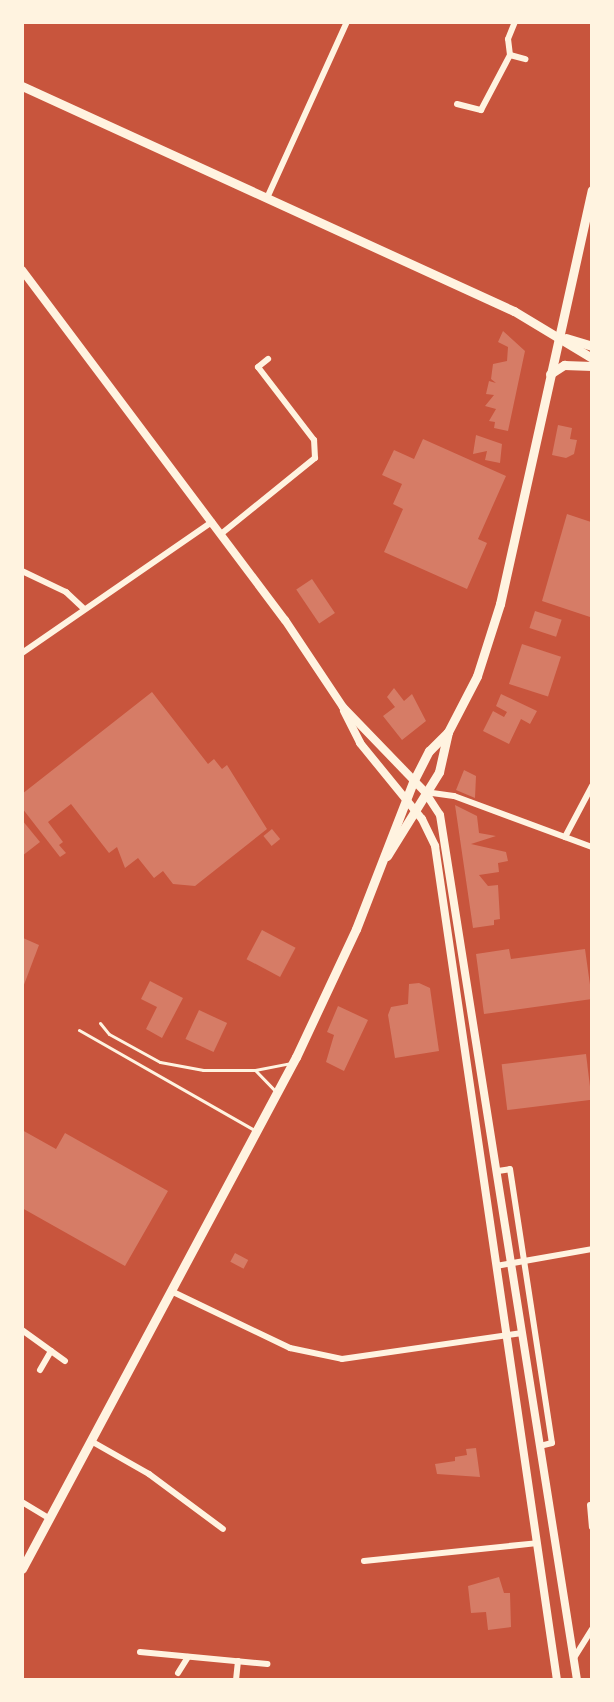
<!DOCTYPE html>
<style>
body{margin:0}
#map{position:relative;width:614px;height:1702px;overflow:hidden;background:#c8553d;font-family:Commissioner,sans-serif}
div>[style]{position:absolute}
.building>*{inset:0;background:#d67c66;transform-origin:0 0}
.service>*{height:3px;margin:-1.5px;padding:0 1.5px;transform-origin:1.5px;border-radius:1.5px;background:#fff3e0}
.minor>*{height:6px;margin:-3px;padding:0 3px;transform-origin:3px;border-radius:3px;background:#fff3e0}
.secondary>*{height:8px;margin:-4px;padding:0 4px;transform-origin:4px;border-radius:4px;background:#fff3e0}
.primary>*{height:9px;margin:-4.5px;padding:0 4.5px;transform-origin:4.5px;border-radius:4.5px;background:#fff3e0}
.trunk>*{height:9px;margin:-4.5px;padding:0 4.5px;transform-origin:4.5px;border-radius:4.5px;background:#fff3e0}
span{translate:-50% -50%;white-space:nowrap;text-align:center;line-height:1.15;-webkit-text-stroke:6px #fff3e0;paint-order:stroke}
.frame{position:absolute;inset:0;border:24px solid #fff3e0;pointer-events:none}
</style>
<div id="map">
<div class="building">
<i style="clip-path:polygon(503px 331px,525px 351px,508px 431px,494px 428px,495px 422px,489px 421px,496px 409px,485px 406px,494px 395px,486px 394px,489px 381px,496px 383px,491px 379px,493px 364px,507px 361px,508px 347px,498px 342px)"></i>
<i style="clip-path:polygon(558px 425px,572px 428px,570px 439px,577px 440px,574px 454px,566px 458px,552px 455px)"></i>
<i style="clip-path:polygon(476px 435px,502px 444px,500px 463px,485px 460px,487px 451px,473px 454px)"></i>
<i style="clip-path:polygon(423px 439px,506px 476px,478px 539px,487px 543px,467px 589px,384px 552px,403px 509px,393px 504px,402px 484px,382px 475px,394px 450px,414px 459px)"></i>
<i style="clip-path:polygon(567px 514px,591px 522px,590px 617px,542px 601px)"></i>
<i style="left:312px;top:579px;width:41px;height:19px;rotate:56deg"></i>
<i style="left:535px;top:611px;width:28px;height:18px;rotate:18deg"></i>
<i style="left:522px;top:644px;width:41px;height:42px;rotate:18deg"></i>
<i style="clip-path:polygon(394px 688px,404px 701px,412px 694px,426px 721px,402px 740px,383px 716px,395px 707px,387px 697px)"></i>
<i style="clip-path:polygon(152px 692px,208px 764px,214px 759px,222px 769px,227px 765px,267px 829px,195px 886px,173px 884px,163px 871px,154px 878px,138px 858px,125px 868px,117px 847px,109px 853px,71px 804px,48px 822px,63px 842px,59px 845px,66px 853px,60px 857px,22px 808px,22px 794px)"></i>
<i style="clip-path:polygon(501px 694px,537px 711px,530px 724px,521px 719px,509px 744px,483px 731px,493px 711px,504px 717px,507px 712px,496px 706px)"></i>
<i style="clip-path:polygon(464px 770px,476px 776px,475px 798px,456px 790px)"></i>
<i style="clip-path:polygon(455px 805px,477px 816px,479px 833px,496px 836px,471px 844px,506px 852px,508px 861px,498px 863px,499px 872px,479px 875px,488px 886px,498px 885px,500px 919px,494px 920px,494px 925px,473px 928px)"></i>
<i style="clip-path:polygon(22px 820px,40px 842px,22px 856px)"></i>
<i style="left:272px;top:829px;width:13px;height:11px;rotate:51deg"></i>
<i style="left:262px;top:930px;width:38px;height:33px;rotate:28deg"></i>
<i style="clip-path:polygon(23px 938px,39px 945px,22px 990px,22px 941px)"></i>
<i style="clip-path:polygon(509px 949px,511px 959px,585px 949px,592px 999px,484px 1014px,476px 954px)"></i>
<i style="clip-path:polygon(150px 981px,183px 998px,162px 1038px,146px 1029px,157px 1007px,141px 999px)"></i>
<i style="clip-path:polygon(419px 983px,430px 988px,439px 1051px,395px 1058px,388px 1015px,391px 1007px,408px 1004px,409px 984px)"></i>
<i style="clip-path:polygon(338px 1006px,368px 1020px,344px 1071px,326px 1062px,334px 1035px,327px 1032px)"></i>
<i style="left:199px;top:1010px;width:31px;height:32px;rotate:25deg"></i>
<i style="left:586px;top:1054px;width:46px;height:85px;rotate:83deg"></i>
<i style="clip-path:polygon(22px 1130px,56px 1149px,65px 1133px,168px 1191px,125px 1266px,22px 1208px)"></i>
<i style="left:235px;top:1253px;width:15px;height:10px;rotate:28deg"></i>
<i style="clip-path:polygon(476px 1448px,480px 1477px,437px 1474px,435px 1464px,455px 1461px,455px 1457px,467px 1455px,466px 1449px)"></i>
<i style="clip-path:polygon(499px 1577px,504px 1593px,510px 1593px,511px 1627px,488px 1630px,486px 1612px,471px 1613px,468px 1586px)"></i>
</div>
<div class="service">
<i style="left:100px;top:1023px;width:14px;rotate:51deg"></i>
<i style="left:109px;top:1034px;width:58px;rotate:28.8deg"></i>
<i style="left:160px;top:1062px;width:44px;rotate:10.5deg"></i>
<i style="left:203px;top:1070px;width:52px"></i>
<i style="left:255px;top:1070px;width:36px;rotate:-11deg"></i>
<i style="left:79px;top:1030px;width:202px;rotate:29.7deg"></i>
<i style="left:255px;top:1070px;width:28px;rotate:46deg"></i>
</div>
<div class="minor">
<i style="left:510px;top:55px;width:16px;rotate:15deg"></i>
<i style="left:457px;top:104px;width:25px;rotate:14deg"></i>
<i style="left:481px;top:110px;width:62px;rotate:-62.2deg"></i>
<i style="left:510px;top:55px;width:16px;rotate:-97deg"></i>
<i style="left:508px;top:39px;width:18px;rotate:-68deg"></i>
<i style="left:267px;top:198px;width:193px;rotate:-65.6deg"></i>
<i style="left:221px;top:534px;width:121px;rotate:-39deg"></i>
<i style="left:315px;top:458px;width:18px;rotate:-93deg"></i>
<i style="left:314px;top:440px;width:92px;rotate:-127.5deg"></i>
<i style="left:258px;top:367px;width:13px;rotate:-39deg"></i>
<i style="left:22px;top:571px;width:49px;rotate:25.5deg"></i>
<i style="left:66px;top:592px;width:23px;rotate:43deg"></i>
<i style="left:22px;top:653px;width:231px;rotate:-34.6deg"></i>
<i style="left:425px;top:792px;width:29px;rotate:8deg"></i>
<i style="left:454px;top:796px;width:147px;rotate:20.3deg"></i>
<i style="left:565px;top:837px;width:58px;rotate:-62.1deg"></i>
<i style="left:498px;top:1171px;width:12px;rotate:-9deg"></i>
<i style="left:510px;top:1169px;width:277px;rotate:81.3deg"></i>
<i style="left:552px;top:1443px;width:12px;rotate:166deg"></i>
<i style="left:496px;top:1266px;width:97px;rotate:-10deg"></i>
<i style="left:171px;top:1291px;width:132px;rotate:25.6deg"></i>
<i style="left:290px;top:1348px;width:53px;rotate:11.9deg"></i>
<i style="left:342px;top:1359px;width:182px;rotate:-8.2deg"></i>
<i style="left:22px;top:1330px;width:53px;rotate:35.8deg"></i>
<i style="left:40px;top:1370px;width:22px;rotate:-60deg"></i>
<i style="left:91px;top:1441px;width:67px;rotate:29.6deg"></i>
<i style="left:149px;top:1474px;width:92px;rotate:36.6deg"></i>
<i style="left:22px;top:1502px;width:31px;rotate:31deg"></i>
<i style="left:590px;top:1505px;width:22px;rotate:85deg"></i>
<i style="left:364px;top:1561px;width:174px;rotate:-5.9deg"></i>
<i style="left:140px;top:1652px;width:128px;rotate:5.4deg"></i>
<i style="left:574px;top:1658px;width:34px;rotate:-58deg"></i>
<i style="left:178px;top:1673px;width:19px;rotate:-58deg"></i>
<i style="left:236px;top:1680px;width:19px;rotate:-84deg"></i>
</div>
<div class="secondary">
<i style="left:22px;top:270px;width:438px;rotate:53.1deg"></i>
<i style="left:285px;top:620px;width:105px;rotate:56.3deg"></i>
<i style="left:343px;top:707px;width:118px;rotate:46deg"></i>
<i style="left:425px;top:792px;width:27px;rotate:57deg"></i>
<i style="left:440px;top:815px;width:876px;rotate:81deg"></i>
<i style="left:344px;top:711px;width:36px;rotate:63deg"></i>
<i style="left:360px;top:743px;width:98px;rotate:50.8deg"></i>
<i style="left:422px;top:819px;width:30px;rotate:64deg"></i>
<i style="left:435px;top:846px;width:843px;rotate:81.68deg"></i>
</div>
<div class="primary">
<i style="left:22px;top:86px;width:541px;rotate:24.58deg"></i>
<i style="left:514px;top:311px;width:91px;rotate:31.1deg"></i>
<i style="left:566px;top:338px;width:27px;rotate:17deg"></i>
<i style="left:550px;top:374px;width:17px;rotate:-33deg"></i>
<i style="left:564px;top:365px;width:28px;rotate:2deg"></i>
</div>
<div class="trunk">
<i style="left:387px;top:856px;width:99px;rotate:-58.2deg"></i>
<i style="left:439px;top:772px;width:41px;rotate:-77.3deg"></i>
<i style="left:22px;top:1569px;width:581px;rotate:-61.85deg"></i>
<i style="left:296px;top:1057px;width:141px;rotate:-64.9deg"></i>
<i style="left:356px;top:929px;width:158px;rotate:-68.8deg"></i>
<i style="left:413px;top:782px;width:35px;rotate:-63deg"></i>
<i style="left:429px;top:751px;width:27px;rotate:-45deg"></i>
<i style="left:448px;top:732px;width:63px;rotate:-62.6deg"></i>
<i style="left:477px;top:676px;width:76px;rotate:-72.3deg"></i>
<i style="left:500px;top:604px;width:424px;rotate:-77.5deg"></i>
</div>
<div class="frame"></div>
</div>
